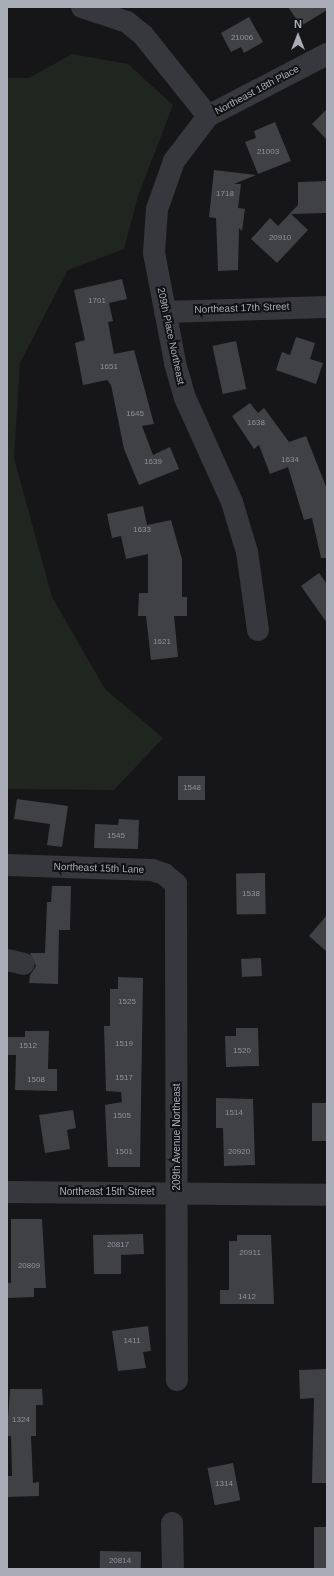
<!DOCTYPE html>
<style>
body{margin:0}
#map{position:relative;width:334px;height:1576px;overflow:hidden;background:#161618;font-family:Arial,sans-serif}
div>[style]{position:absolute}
.green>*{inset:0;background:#1e261f}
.building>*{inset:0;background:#404145;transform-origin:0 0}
.minor>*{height:22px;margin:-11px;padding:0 11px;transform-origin:11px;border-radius:11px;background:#37383d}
span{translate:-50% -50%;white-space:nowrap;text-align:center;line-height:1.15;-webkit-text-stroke:4px #111113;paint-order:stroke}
.number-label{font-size:8px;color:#8e929b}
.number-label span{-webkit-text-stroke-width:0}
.street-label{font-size:10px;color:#a8adb8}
.frame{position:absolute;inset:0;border:8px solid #a8adb8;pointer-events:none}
.north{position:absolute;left:278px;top:16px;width:40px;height:40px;-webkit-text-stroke:3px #111113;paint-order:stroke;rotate:0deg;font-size:11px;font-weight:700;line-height:16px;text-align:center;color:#a8adb8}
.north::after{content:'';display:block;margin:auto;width:14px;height:18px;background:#a8adb8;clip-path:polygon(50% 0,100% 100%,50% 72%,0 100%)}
</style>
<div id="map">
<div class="green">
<i style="clip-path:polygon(72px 54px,128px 64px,173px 105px,138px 196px,124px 249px,68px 270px,20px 363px,14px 458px,52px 597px,105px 689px,163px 738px,114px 790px,7px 789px,7px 78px,29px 78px)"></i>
</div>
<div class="building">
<i style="clip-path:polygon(288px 7px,327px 7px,327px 10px,301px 26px)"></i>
<i style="clip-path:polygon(249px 17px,263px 42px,244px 53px,241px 47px,231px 52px,221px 33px)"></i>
<i style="clip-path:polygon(327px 109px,327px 140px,312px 124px)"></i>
<i style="clip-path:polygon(275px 122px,291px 161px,258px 174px,245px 142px,256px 138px,254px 131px)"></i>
<i style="clip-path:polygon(214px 170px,256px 175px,234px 184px,241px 184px,238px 208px,245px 209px,242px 231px,239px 228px,238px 270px,218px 271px,216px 218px,209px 217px)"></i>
<i style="clip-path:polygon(327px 181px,327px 213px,291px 214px,308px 230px,277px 263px,251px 239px,270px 218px,278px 226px,298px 205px,298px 182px)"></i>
<i style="clip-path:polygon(122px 279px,127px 299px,109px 303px,113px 321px,108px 322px,114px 354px,134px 350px,154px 424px,142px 426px,153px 455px,170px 447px,179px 469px,139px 485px,124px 449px,111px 385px,107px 380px,83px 385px,75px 343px,85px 340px,74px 290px)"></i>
<i style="clip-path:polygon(296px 337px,315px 343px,310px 359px,323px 363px,316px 384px,276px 370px,282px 352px,290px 355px)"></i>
<i style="left:236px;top:341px;width:49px;height:24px;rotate:78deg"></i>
<i style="clip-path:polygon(250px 403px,258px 413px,264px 408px,289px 442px,306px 436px,327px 489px,327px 558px,321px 558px,312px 518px,304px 520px,288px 467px,270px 474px,259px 445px,254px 449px,232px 416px)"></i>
<i style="clip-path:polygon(143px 506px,147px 525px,171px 520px,182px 559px,182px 597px,187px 597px,187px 616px,174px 616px,178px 657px,151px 660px,146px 616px,138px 616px,139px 593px,148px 593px,148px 554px,126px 559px,121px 536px,112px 538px,107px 514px)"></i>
<i style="clip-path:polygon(319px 573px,327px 584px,327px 623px,301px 586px)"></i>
<i style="left:178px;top:776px;width:27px;height:24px"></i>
<i style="clip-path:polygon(17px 799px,68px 806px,62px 847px,47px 845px,50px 824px,14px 819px)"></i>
<i style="clip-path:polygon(119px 819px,139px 820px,138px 849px,94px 848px,95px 824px,118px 825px)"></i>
<i style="left:265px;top:873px;width:41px;height:29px;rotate:89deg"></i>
<i style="clip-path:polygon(52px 886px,71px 886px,70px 930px,59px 930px,58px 984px,29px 983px,30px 975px,36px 966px,30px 953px,45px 953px,47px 902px,51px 902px)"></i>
<i style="clip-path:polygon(327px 915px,327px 952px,309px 936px)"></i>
<i style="left:261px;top:958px;width:18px;height:20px;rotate:87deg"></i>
<i style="clip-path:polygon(118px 977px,143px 978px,140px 1167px,108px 1167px,105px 1105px,122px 1102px,121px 1092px,106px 1091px,104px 1026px,110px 1026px,110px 989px,118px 989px)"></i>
<i style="clip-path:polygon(236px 1028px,258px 1028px,259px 1066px,226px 1067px,225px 1036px,236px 1036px)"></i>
<i style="clip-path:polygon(25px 1031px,49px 1031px,48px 1069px,57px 1069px,57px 1091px,15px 1090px,16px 1055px,7px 1055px,7px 1037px,25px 1037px)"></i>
<i style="clip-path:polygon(216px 1098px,253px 1099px,255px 1165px,224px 1166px,223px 1128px,216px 1128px)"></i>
<i style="left:312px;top:1103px;width:15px;height:38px"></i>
<i style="clip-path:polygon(73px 1110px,76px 1128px,67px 1130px,70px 1149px,45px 1153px,39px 1115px)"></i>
<i style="clip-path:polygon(11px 1219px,42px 1219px,46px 1288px,34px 1288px,34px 1297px,8px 1298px,7px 1283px,11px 1283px)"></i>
<i style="clip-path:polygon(143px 1234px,144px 1254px,121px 1255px,121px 1274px,94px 1274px,93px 1235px)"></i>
<i style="clip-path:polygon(237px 1235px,271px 1235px,274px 1304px,220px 1304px,220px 1290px,229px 1290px,229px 1241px,237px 1241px)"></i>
<i style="clip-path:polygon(148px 1326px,151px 1351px,143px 1352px,146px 1368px,118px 1371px,112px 1331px)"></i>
<i style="clip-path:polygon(326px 1369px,327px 1483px,312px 1483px,314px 1398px,300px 1399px,299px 1370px)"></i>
<i style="clip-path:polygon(10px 1389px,42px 1389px,43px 1405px,36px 1405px,36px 1436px,31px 1436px,33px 1483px,39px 1482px,39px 1496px,7px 1497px,7px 1476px,12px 1476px,11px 1436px,7px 1436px)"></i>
<i style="left:233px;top:1463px;width:38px;height:26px;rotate:79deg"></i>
<i style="left:314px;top:1527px;width:13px;height:42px"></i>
<i style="left:100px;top:1551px;width:41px;height:18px;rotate:1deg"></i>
</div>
<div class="minor">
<i style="left:82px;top:7px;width:47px;rotate:18.4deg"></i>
<i style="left:127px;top:22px;width:21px;rotate:39deg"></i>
<i style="left:143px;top:35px;width:104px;rotate:51.3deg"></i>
<i style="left:165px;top:312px;width:162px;rotate:-1.8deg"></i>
<i style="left:258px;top:630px;width:79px;rotate:-98deg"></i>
<i style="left:247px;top:552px;width:52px;rotate:-106.7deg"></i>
<i style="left:232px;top:502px;width:114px;rotate:-114.3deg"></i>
<i style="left:185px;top:398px;width:37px;rotate:-106deg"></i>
<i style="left:175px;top:362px;width:111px;rotate:-100.9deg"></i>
<i style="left:154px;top:253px;width:44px;rotate:-86.1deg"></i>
<i style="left:157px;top:209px;width:51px;rotate:-70.5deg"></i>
<i style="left:174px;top:161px;width:56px;rotate:-52.9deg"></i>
<i style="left:208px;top:116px;width:134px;rotate:-27.5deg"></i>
<i style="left:7px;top:865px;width:145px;rotate:2deg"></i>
<i style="left:152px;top:870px;width:13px;rotate:18deg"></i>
<i style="left:164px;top:874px;width:16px;rotate:40deg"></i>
<i style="left:176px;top:884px;width:496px;rotate:89.9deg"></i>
<i style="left:7px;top:960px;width:17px;rotate:13deg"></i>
<i style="left:7px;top:1192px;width:320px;rotate:0.5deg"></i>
<i style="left:172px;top:1523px;width:46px;rotate:88.8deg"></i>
</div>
<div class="number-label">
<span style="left:242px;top:38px">21006</span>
<span style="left:268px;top:152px">21003</span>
<span style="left:225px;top:194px">1718</span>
<span style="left:280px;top:238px">20910</span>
<span style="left:97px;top:301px">1701</span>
<span style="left:109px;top:367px">1651</span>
<span style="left:135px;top:414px">1645</span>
<span style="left:256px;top:423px">1638</span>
<span style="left:290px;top:460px">1634</span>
<span style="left:153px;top:462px">1639</span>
<span style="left:142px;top:530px">1633</span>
<span style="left:162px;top:642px">1621</span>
<span style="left:192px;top:788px">1548</span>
<span style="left:116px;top:836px">1545</span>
<span style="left:251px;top:894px">1538</span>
<span style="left:127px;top:1002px">1525</span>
<span style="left:124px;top:1044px">1519</span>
<span style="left:28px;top:1046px">1512</span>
<span style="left:242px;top:1051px">1520</span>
<span style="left:124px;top:1078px">1517</span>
<span style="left:36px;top:1080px">1508</span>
<span style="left:234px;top:1113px">1514</span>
<span style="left:122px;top:1116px">1505</span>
<span style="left:124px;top:1152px">1501</span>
<span style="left:239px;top:1152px">20920</span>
<span style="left:118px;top:1245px">20817</span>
<span style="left:250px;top:1253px">20911</span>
<span style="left:29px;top:1266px">20809</span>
<span style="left:247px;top:1297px">1412</span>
<span style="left:132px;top:1341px">1411</span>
<span style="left:21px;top:1420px">1324</span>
<span style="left:224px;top:1484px">1314</span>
<span style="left:120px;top:1561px">20814</span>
</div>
<div class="street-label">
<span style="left:257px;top:90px;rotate:-28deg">Northeast 18th Place</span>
<span style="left:242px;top:308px;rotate:-2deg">Northeast 17th Street</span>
<span style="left:171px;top:336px;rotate:78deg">209th Place Northeast</span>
<span style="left:99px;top:868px;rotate:2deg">Northeast 15th Lane</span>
<span style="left:177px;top:1137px;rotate:-90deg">209th Avenue Northeast</span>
<span style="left:107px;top:1192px">Northeast 15th Street</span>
</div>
<div class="frame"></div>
<div class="north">N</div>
</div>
